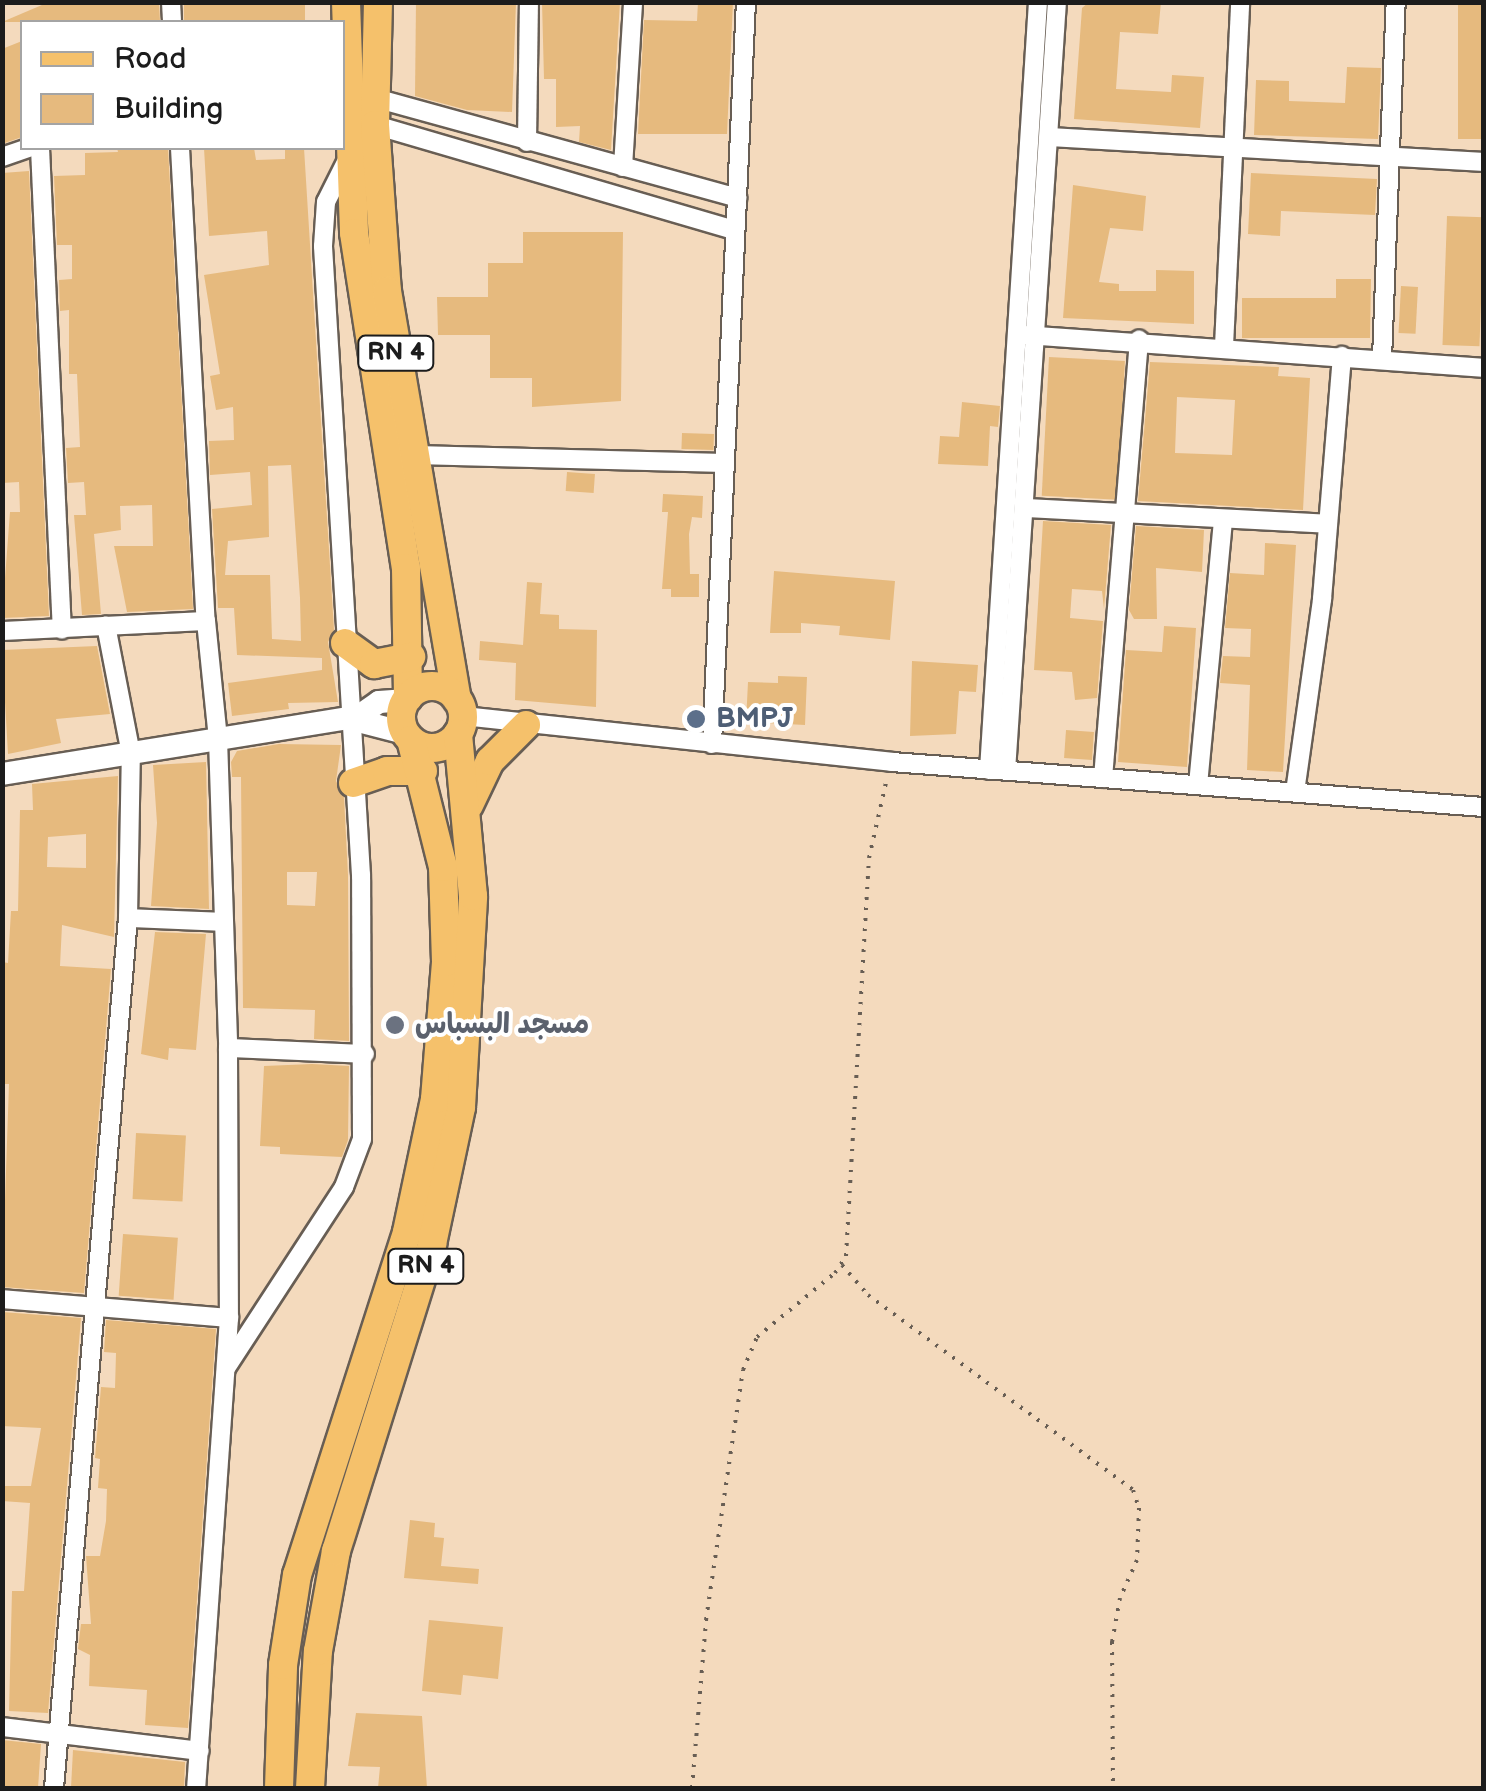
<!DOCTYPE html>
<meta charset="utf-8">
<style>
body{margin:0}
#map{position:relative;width:1486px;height:1791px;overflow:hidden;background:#f4dabd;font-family:"Balsamiq Sans","Playpen Sans Arabic",sans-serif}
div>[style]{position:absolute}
.building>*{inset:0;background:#e6ba7e;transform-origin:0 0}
.path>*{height:4px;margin-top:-2px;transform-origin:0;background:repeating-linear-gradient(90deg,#685e54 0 2.5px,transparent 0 10.5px)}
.roads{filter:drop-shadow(2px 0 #685e54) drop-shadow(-2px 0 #685e54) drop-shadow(0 2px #685e54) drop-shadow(0 -2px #685e54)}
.minor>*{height:18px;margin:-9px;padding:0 9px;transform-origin:9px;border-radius:9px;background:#fff}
.tertiary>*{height:22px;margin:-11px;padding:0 11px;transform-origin:11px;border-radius:11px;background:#fff}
.primary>*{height:28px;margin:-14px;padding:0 14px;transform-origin:14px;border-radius:14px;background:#f5c16b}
.primary>.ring{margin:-14px;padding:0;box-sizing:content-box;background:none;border:28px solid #f5c16b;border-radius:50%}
.dots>*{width:28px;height:28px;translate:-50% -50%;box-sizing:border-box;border:5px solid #fff;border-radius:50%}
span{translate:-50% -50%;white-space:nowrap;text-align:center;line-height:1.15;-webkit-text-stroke:8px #fff;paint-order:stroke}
.shield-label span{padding:2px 8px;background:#fff;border:2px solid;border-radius:8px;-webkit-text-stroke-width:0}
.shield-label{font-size:25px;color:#1c1c1c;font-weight:700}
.service-label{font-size:28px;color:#4e5e75;font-weight:700}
.left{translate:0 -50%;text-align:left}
.worship-label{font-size:28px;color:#5b616d;font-weight:700}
.frame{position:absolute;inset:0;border:5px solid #1c1c1c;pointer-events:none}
.legend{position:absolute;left:20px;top:20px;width:325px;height:130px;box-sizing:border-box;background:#fff;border:2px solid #a4a4a4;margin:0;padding:12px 18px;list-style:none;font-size:30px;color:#1c1c1c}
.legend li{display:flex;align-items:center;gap:20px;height:50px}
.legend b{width:50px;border:2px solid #a4a4a4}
</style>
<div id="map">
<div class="building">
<i style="clip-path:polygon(49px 2px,159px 2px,160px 22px,2px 22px)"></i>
<i style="left:184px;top:2px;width:121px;height:20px"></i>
<i style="clip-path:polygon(416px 2px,516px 2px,512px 112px,467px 110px,415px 96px)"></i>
<i style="clip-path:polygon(542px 2px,620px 2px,611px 150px,579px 142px,580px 126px,556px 127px,556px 79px,544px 79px)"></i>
<i style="clip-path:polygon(698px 2px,733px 2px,727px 134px,638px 134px,644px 20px,697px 21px)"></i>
<i style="clip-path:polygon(1089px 2px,1161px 2px,1158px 34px,1120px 32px,1116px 89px,1171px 92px,1172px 75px,1204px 77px,1200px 128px,1074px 119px,1082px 8px)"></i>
<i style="left:1458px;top:2px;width:26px;height:137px"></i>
<i style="clip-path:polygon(22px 41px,22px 137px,2px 144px,2px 49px)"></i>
<i style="clip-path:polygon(1347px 67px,1381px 68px,1378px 139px,1254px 135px,1256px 80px,1289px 81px,1289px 101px,1345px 103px)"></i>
<i style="clip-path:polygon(117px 148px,168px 148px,193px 609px,127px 612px,114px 546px,153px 546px,152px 505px,120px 506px,121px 530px,94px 534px,101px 614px,82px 615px,74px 515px,86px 515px,84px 482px,68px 483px,66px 448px,80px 447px,77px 374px,69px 374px,69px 310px,60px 311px,59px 280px,72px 279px,72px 245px,57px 245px,54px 176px,85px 175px,85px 153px,118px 152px)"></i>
<i style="clip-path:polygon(evenodd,204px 148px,254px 148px,256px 160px,285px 159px,285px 148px,304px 148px,334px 630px,328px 642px,338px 702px,288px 703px,289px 709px,232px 716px,228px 683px,322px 670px,322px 658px,237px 655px,234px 608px,218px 608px,212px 509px,252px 505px,250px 472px,210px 475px,209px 441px,234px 440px,233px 407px,216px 410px,210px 376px,220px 374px,204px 275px,269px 265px,267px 231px,209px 236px,204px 148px,291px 465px,300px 598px,301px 641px,272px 639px,270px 575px,225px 575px,228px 541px,269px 537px,268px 466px,291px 465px)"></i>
<i style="clip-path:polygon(29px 171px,49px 616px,2px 618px,10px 512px,20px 512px,19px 482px,2px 483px,2px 173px)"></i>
<i style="clip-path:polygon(1251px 173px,1377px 179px,1375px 215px,1281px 211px,1280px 236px,1248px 234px)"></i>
<i style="clip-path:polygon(1073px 185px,1146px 196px,1143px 231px,1110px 228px,1099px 282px,1119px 284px,1119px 291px,1156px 291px,1156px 270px,1194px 271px,1194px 324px,1063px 318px)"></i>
<i style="left:1447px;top:216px;width:37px;height:129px;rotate:2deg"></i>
<i style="clip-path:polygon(523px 232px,623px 232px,621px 401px,532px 407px,532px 378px,490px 378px,490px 335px,438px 335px,437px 297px,488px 297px,488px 263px,523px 263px)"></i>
<i style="clip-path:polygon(1336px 279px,1371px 279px,1370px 338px,1242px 338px,1242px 298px,1336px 298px)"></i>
<i style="left:1401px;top:286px;width:17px;height:47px;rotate:3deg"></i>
<i style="left:1049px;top:357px;width:76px;height:139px;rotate:3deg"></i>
<i style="clip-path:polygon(evenodd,1150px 362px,1279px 367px,1278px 376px,1310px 378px,1303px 510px,1138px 501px,1150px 362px,1177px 397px,1235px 400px,1232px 455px,1175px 453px,1177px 397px)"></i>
<i style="clip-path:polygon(962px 402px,1000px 406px,998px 427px,990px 426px,988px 466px,938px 464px,940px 436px,959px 437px)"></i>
<i style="left:682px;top:433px;width:32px;height:16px;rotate:2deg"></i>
<i style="left:567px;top:472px;width:28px;height:19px;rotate:4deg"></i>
<i style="clip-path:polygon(663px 494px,703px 496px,702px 518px,692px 517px,689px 534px,690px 574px,699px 574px,699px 597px,671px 597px,671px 589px,662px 589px,668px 512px,662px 512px)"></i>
<i style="clip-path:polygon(1043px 521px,1111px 525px,1104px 609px,1102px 591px,1072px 589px,1070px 618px,1103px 621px,1097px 698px,1075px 700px,1072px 672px,1034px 670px)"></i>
<i style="clip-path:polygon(1136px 526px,1204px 530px,1202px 572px,1156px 568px,1157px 619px,1134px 619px,1129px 610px)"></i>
<i style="clip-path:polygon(1265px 543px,1296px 545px,1283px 772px,1247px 770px,1250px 685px,1220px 683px,1223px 656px,1250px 657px,1251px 629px,1225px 628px,1230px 573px,1264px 575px)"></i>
<i style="clip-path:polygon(774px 571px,895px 581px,890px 640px,839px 635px,840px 626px,801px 623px,801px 633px,770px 633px)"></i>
<i style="clip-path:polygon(527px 582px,542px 583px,540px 614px,559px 615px,559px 629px,597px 630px,596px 707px,515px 700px,516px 663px,479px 660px,480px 641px,523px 645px)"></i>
<i style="clip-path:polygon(1164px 626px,1196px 628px,1187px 767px,1118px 762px,1126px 650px,1162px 652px)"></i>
<i style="clip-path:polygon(97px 646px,110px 714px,56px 719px,61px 743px,8px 754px,2px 650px)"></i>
<i style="clip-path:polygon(912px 661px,978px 665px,976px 692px,959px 691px,956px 734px,910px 736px)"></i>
<i style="clip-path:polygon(778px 676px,807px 677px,805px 725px,746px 722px,748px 682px,778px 683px)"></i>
<i style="left:1066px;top:730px;width:28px;height:28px;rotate:4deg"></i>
<i style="clip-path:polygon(evenodd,279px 744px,341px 745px,336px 781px,344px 797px,348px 875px,349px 1041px,314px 1039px,315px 1010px,243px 1008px,241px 777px,232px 777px,231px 762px,237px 751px,279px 744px,287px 872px,317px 872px,315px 906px,287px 905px,287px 872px)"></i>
<i style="clip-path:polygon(206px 762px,209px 909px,151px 906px,157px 823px,153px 765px)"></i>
<i style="clip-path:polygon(evenodd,118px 776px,114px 937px,62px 925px,60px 966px,111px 969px,84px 1293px,2px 1287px,9px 1084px,2px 1084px,2px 962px,8px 963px,11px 911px,18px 911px,20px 810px,33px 810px,32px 784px,118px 776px,86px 834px,86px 868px,47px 867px,48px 837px,86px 834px)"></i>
<i style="clip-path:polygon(155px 932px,206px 934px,196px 1050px,169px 1048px,168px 1060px,141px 1054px)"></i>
<i style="clip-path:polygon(312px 1064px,349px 1066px,348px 1140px,342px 1157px,280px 1154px,280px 1147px,260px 1146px,264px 1066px)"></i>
<i style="left:136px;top:1133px;width:50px;height:66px;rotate:3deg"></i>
<i style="left:123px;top:1234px;width:55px;height:62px;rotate:4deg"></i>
<i style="clip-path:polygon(2px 1312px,81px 1318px,48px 1713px,9px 1711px,12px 1591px,24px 1591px,30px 1503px,2px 1501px,2px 1486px,31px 1486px,41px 1428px,2px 1426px)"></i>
<i style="clip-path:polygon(106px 1320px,216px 1329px,188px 1728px,145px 1725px,147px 1690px,89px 1686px,90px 1655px,78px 1649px,81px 1624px,91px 1624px,86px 1556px,100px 1556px,106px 1521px,107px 1489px,98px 1488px,100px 1459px,95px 1458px,101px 1387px,115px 1388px,116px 1353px,104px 1352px)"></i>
<i style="clip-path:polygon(410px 1520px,435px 1523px,434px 1537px,444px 1538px,441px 1566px,479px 1569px,478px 1584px,404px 1578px)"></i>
<i style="clip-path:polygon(429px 1620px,503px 1627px,498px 1679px,463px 1675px,461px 1695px,422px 1691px)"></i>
<i style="clip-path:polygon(356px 1713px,422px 1716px,427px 1788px,378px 1788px,380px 1767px,348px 1766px)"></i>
<i style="clip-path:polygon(2px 1740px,41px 1744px,38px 1788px,2px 1788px)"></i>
<i style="clip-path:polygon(73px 1750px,185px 1762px,184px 1788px,71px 1788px)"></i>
</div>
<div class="path">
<i style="left:842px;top:1265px;width:40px;rotate:49deg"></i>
<i style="left:868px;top:1295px;width:329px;rotate:36.3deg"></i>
<i style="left:1133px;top:1490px;width:19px;rotate:72deg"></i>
<i style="left:1139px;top:1508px;width:52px;rotate:92.2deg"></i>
<i style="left:1137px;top:1560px;width:42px;rotate:114.1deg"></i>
<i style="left:1120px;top:1598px;width:45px;rotate:100.3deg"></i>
<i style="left:1112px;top:1642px;width:146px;rotate:89.6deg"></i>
<i style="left:692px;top:1788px;width:169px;rotate:-85.2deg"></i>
<i style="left:706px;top:1620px;width:253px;rotate:-81.6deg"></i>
<i style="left:743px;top:1370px;width:36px;rotate:-67deg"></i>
<i style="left:757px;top:1337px;width:101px;rotate:-39.4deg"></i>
<i style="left:835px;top:1273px;width:20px;rotate:-57deg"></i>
<i style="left:846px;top:1256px;width:399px;rotate:-86.7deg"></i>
<i style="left:869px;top:858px;width:82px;rotate:-77.3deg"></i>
</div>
<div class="roads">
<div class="minor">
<i style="left:171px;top:2px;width:20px;rotate:87deg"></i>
<i style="left:375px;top:98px;width:376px;rotate:15.4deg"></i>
<i style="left:375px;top:125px;width:375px;rotate:16.3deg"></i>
<i style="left:1050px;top:137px;width:435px;rotate:3.3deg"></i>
<i style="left:527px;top:142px;width:140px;rotate:-89.2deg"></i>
<i style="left:40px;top:148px;width:482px;rotate:87.4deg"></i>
<i style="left:180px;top:148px;width:474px;rotate:86.9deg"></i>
<i style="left:206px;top:621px;width:119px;rotate:84.2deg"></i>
<i style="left:218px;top:739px;width:309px;rotate:88.1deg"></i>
<i style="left:228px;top:1048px;width:270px;rotate:89.8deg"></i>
<i style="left:229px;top:1318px;width:471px;rotate:94deg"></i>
<i style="left:2px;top:157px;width:28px;rotate:-19deg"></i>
<i style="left:623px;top:167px;width:165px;rotate:-86.5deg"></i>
<i style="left:1025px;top:335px;width:460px;rotate:4.1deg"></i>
<i style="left:1224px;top:346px;width:344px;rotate:-87.3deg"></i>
<i style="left:1382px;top:359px;width:357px;rotate:-87.8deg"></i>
<i style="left:415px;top:455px;width:310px;rotate:1.5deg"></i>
<i style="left:1026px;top:508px;width:302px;rotate:3deg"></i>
<i style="left:2px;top:631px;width:204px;rotate:-2.8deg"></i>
<i style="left:463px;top:716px;width:431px;rotate:6.1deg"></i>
<i style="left:892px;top:762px;width:594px;rotate:4.35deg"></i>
<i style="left:712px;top:744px;width:743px;rotate:-87.38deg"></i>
<i style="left:989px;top:770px;width:770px;rotate:-86.35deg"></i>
<i style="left:1006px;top:771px;width:771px;rotate:-86.21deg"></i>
<i style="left:1103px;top:778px;width:440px;rotate:-85.3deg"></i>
<i style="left:1198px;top:785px;width:267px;rotate:-84.6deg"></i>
<i style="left:1295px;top:792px;width:195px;rotate:-82deg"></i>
<i style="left:1322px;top:599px;width:244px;rotate:-85.3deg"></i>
<i style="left:128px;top:918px;width:95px;rotate:2.4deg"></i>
<i style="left:228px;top:1048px;width:137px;rotate:2.5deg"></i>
<i style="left:2px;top:1299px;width:228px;rotate:4.8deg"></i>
<i style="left:226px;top:1368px;width:216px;rotate:-56.9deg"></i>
<i style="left:344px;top:1187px;width:51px;rotate:-69.4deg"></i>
<i style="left:362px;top:1139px;width:264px;rotate:-90.2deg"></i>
<i style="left:361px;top:875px;width:630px;rotate:-93.46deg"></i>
<i style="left:323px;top:246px;width:44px;rotate:-86.1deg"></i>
<i style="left:326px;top:202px;width:47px;rotate:-63.4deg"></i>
<i style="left:2px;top:1727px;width:199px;rotate:6.9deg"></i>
<i style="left:54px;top:1788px;width:873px;rotate:-85.14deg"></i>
<i style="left:128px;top:918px;width:164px;rotate:-89deg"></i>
<i style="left:131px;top:754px;width:131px;rotate:-101deg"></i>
</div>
<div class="tertiary">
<i style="left:356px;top:718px;width:28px;rotate:-35deg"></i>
<i style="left:379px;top:702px;width:28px;rotate:-4deg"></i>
<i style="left:2px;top:774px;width:350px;rotate:-9.2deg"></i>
<i style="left:347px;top:718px;width:60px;rotate:14.5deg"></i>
</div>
<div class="primary">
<i style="left:346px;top:2px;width:231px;rotate:88deg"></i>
<i style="left:354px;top:233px;width:339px;rotate:81.2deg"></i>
<i style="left:406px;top:568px;width:130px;rotate:89.1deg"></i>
<i style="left:378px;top:2px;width:123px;rotate:91.4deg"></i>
<i style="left:375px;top:125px;width:166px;rotate:85.9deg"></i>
<i style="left:387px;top:291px;width:414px;rotate:80.3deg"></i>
<i style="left:345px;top:643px;width:36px;rotate:36deg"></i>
<i style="left:374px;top:664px;width:38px;rotate:-11deg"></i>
<i class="ring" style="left:401px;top:686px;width:34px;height:34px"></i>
<i style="left:353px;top:783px;width:36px;rotate:-19deg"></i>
<i style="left:387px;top:771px;width:36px"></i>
<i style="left:469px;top:805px;width:49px;rotate:-64.5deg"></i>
<i style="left:490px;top:761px;width:51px;rotate:-45deg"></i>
<i style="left:279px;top:1788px;width:123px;rotate:-88.1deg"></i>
<i style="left:283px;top:1665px;width:91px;rotate:-81.2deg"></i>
<i style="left:297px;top:1575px;width:360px;rotate:-72.2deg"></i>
<i style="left:407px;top:1232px;width:136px;rotate:-78.1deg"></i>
<i style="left:435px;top:1099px;width:137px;rotate:-85.4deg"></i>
<i style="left:446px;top:962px;width:95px;rotate:-91.8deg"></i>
<i style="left:443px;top:867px;width:131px;rotate:-104.1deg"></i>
<i style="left:310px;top:1788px;width:137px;rotate:-86.7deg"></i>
<i style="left:318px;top:1651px;width:102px;rotate:-79.8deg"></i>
<i style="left:336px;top:1551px;width:322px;rotate:-72.6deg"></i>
<i style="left:432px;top:1244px;width:140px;rotate:-78deg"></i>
<i style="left:461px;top:1107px;width:211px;rotate:-86.7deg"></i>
<i style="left:473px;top:896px;width:163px;rotate:-95.3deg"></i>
</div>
</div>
<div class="dots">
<i style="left:696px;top:719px;background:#5c6f8a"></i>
<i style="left:395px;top:1025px;background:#6b7280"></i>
</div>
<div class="shield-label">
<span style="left:396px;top:353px">RN 4</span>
<span style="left:426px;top:1266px">RN 4</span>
</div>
<div class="service-label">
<span class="left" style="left:716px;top:719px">BMPJ</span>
</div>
<div class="worship-label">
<span class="left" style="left:415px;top:1025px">مسجد البسباس</span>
</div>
<div class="frame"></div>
<ul class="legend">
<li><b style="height:12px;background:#f5c16b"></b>Road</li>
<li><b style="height:28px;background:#e6ba7e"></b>Building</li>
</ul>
</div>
